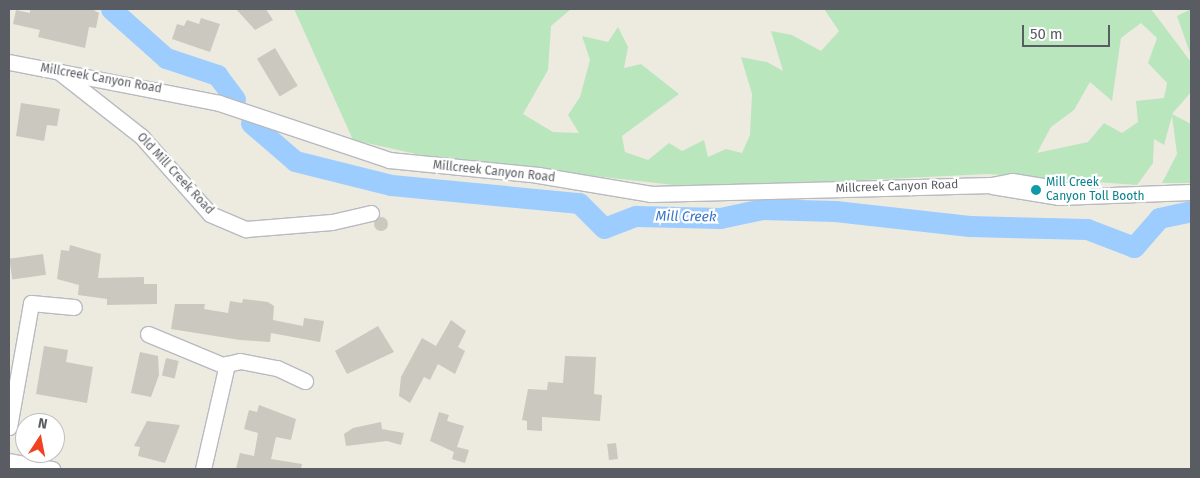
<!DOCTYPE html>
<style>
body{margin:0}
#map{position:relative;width:1200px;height:478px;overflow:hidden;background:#edebe0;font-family:"Fira Sans",sans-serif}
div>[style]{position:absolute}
.green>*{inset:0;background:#bae6be}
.river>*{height:21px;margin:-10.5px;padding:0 10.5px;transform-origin:10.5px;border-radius:10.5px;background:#9dccff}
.building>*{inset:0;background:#cac8bf;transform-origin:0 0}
.round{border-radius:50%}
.roads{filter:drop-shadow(1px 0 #b8bac0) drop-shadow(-1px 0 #b8bac0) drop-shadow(0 1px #b8bac0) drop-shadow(0 -1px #b8bac0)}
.minor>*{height:15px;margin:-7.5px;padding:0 7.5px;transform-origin:7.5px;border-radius:7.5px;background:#fff}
.dots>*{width:14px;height:14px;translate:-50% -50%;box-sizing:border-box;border:2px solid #fff;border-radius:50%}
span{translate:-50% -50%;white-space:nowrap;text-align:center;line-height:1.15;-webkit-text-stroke:4.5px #fff;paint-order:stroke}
.street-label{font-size:12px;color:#595c62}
.culture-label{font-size:12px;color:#0d838f}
.left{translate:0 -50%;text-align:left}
.water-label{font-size:14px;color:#3b74c8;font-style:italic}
.frame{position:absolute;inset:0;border:10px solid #595c62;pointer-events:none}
.north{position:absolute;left:15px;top:413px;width:50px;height:50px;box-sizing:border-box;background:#fff;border:1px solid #bdbec0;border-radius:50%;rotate:11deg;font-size:14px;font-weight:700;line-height:20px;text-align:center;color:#595c62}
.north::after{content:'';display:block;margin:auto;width:18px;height:22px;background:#f14221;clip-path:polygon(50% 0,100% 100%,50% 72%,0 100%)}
.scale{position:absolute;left:1022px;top:25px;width:88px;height:22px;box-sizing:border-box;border:2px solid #595c62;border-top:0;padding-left:6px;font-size:15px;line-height:18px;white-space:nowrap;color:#595c62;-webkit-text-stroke:4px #fff;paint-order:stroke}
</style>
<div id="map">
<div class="green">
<i style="clip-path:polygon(evenodd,294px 9px,571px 9px,551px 26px,548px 70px,523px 114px,553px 132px,579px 133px,568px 115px,580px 97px,590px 60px,582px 36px,608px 42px,618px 27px,628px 47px,624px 68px,641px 64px,679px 94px,622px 136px,625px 152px,648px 160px,669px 143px,682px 151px,704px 140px,708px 157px,726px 149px,742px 153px,750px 135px,752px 94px,741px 57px,767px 62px,783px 71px,771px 31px,792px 35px,821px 51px,839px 31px,824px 9px,1151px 9px,1191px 62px,1191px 92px,1172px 114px,1191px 124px,1191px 183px,1162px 183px,1177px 154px,1172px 116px,1164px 145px,1154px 139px,1153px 163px,1137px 185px,988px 174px,700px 188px,434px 158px,353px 140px,294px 9px,1141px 23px,1157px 38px,1148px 63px,1167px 83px,1164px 98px,1136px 101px,1138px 122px,1122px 133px,1104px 123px,1088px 142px,1037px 153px,1051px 127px,1074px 110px,1090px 82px,1112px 101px,1121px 38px,1141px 23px)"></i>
<i style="clip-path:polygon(1191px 9px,1191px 56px,1177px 16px)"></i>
</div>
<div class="river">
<i style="left:111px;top:9px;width:74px;rotate:41.7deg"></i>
<i style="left:166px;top:58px;width:54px;rotate:18.4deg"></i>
<i style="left:217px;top:75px;width:30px;rotate:53deg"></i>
<i style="left:251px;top:123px;width:58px;rotate:40.8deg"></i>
<i style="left:295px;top:161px;width:99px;rotate:14deg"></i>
<i style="left:391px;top:185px;width:189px;rotate:5.5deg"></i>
<i style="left:579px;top:203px;width:35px;rotate:45deg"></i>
<i style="left:604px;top:228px;width:34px;rotate:-21deg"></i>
<i style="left:636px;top:216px;width:84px;rotate:1.4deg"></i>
<i style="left:720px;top:218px;width:43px;rotate:-12.1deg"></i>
<i style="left:762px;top:209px;width:73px;rotate:1.6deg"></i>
<i style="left:835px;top:211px;width:135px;rotate:6.4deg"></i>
<i style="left:969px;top:226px;width:118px;rotate:1.5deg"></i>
<i style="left:1087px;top:229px;width:50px;rotate:21deg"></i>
<i style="left:1134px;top:247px;width:38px;rotate:-49deg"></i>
<i style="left:1159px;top:218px;width:33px;rotate:-12deg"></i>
</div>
<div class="building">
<i style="clip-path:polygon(30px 9px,92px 9px,99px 13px,96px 28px,89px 27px,85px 48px,38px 37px,40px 30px,13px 24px,16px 10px,30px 13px)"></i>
<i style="clip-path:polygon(236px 9px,266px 9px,273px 20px,255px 30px)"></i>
<i style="clip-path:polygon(201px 18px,220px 24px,210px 52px,172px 39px,177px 24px,184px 26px,187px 20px,199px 24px)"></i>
<i style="left:275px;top:48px;width:44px;height:21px;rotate:59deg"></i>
<i style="clip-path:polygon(21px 103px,60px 109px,57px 126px,47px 125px,44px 141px,16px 136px)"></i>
<i class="round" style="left:374px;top:217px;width:14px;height:14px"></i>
<i style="clip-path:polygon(70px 245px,101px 254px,98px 278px,144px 277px,144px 284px,157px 284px,157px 304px,107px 305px,107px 299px,78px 295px,79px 285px,57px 279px,61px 250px,69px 251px)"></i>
<i style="left:43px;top:254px;width:21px;height:34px;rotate:82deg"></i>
<i style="clip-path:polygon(243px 299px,268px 302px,274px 306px,273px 320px,303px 326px,304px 318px,324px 321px,320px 342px,271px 333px,270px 342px,240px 340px,171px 329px,175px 304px,205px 304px,204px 309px,228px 313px,230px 301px,242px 303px)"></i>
<i style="clip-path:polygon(451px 320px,466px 331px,458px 347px,465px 351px,455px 374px,438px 364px,430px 380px,424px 377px,410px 403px,399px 396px,401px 377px,422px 338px,436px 346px)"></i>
<i style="clip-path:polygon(378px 326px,394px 352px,347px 374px,335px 351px)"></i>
<i style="clip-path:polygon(44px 346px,68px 350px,66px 362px,93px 367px,87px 403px,36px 394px)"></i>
<i style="clip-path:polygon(140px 352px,158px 356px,159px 375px,151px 397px,131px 393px)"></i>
<i style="clip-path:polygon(565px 356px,596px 357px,594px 394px,602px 395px,600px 421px,542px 417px,542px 431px,527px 430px,527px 421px,522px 420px,528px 389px,547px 390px,548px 382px,563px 383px)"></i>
<i style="left:166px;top:358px;width:13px;height:18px;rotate:13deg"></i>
<i style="clip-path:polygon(259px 405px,296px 419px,291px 440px,276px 437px,271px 459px,302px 464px,301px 469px,236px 469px,240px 453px,254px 456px,258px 433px,244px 429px,249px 410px,257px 412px)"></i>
<i style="clip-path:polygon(439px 412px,449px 415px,447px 421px,464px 426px,457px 447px,469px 450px,465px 463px,452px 459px,454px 452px,430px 441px)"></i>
<i style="clip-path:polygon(147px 421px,180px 425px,165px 463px,138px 456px,140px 447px,134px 446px)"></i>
<i style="clip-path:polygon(381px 422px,382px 429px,404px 433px,401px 445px,387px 441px,346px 446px,344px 434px,353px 428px)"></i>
<i style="left:616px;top:443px;width:16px;height:9px;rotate:83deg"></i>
</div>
<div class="roads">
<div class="minor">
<i style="left:9px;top:62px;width:214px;rotate:11deg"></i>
<i style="left:219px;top:103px;width:179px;rotate:18.5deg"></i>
<i style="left:389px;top:160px;width:150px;rotate:5.7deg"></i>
<i style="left:538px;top:175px;width:115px;rotate:9.5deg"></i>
<i style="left:651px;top:194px;width:340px;rotate:-1.5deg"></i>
<i style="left:991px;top:185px;width:21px;rotate:-11deg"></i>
<i style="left:1012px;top:181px;width:74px;rotate:9.3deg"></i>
<i style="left:58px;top:71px;width:105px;rotate:38.1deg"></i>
<i style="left:141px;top:136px;width:104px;rotate:48.5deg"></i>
<i style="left:210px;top:214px;width:39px;rotate:23deg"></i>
<i style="left:246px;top:229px;width:86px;rotate:-4.7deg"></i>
<i style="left:332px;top:222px;width:40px;rotate:-13deg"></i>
<i style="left:992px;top:186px;width:68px;rotate:9.3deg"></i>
<i style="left:1059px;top:197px;width:132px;rotate:-2.2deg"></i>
<i style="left:148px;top:334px;width:83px;rotate:22.6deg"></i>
<i style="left:9px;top:427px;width:126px;rotate:-79.9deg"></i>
<i style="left:31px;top:303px;width:43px;rotate:5.3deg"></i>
<i style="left:9px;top:461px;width:44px;rotate:10.5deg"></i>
<i style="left:203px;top:469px;width:108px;rotate:-77.1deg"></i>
<i style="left:227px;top:364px;width:13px;rotate:-13deg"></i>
<i style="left:240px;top:361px;width:38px;rotate:11deg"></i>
<i style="left:277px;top:368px;width:31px;rotate:25deg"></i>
</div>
</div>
<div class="dots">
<i style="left:1036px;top:190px;background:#0f9aa8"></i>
</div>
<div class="street-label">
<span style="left:101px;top:79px;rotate:10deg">Millcreek Canyon Road</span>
<span style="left:494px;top:172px;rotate:6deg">Millcreek Canyon Road</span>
<span style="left:175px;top:174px;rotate:47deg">Old Mill Creek Road</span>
<span style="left:897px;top:187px;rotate:-2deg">Millcreek Canyon Road</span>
</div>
<div class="culture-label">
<span class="left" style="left:1046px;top:190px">Mill Creek<br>Canyon Toll Booth</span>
</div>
<div class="water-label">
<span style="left:686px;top:217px;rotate:1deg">Mill Creek</span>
</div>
<div class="frame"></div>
<div class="north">N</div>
<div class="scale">50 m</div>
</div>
